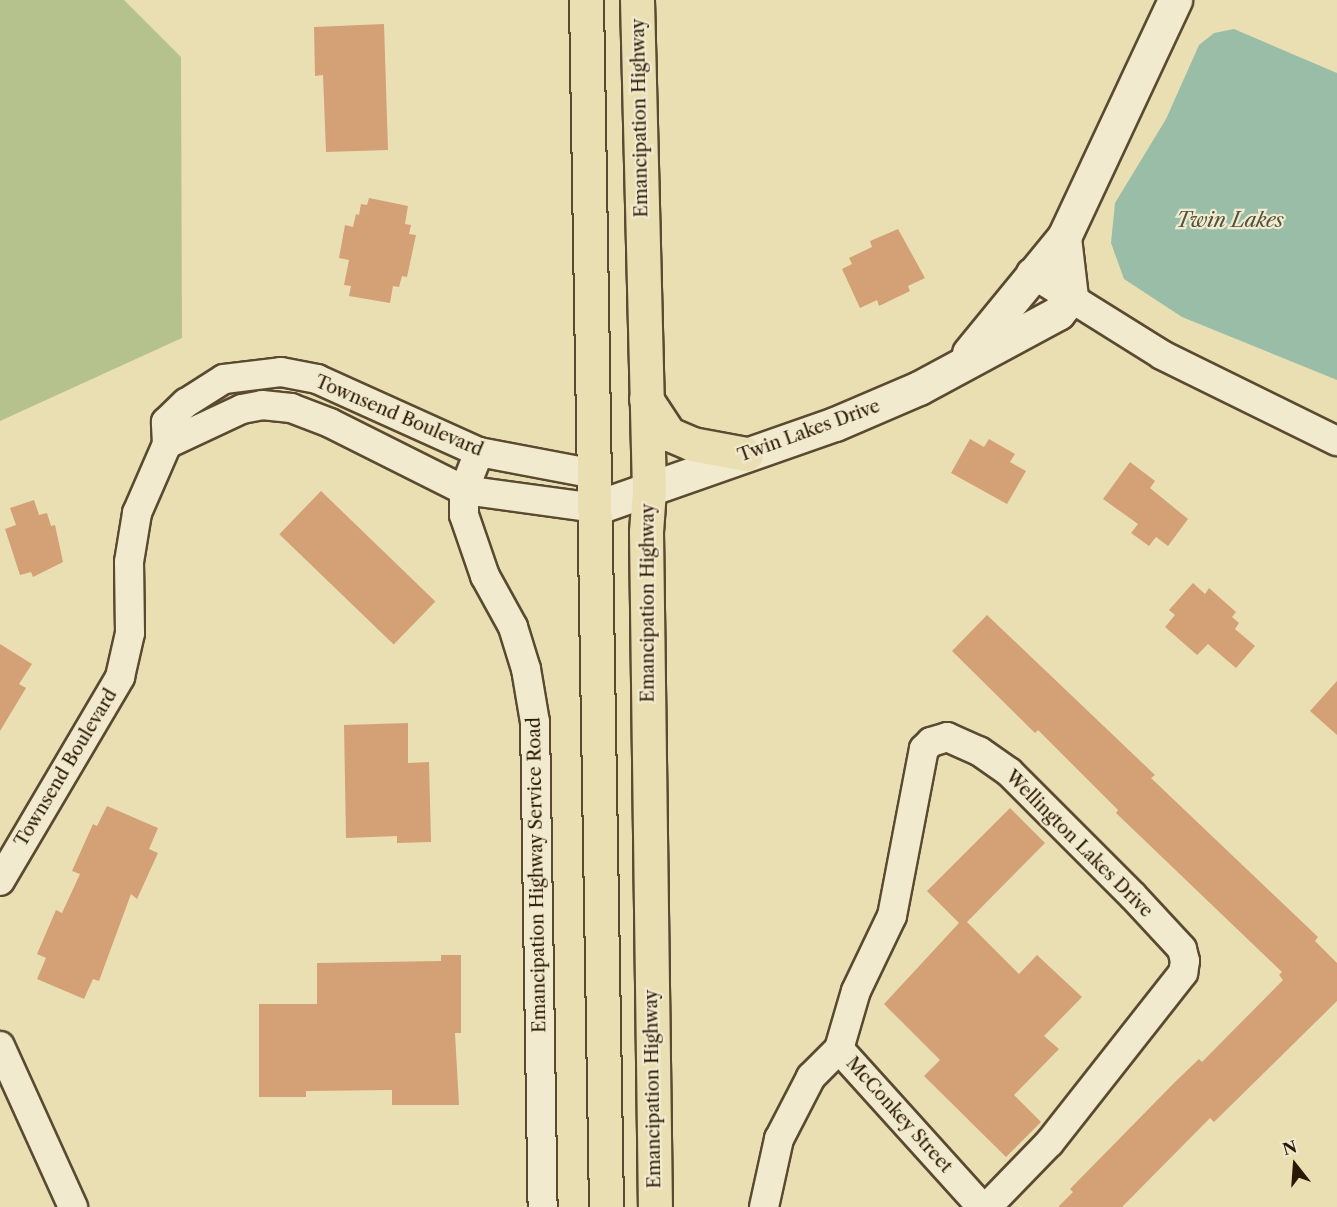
<!DOCTYPE html>
<style>
body{margin:0}
#map{position:relative;width:1337px;height:1207px;overflow:hidden;background:#eadfb3;font-family:"Libre Caslon Text",serif}
div>[style]{position:absolute}
.green>*{inset:0;background:#b6c28d}
.water>*{inset:0;background:#99bda7}
.building>*{inset:0;background:#d4a076;transform-origin:0 0}
.roads{filter:drop-shadow(2px 0 #5a4a30) drop-shadow(-2px 0 #5a4a30) drop-shadow(0 2px #5a4a30) drop-shadow(0 -2px #5a4a30)}
.minor>*{height:28px;margin:-14px;padding:0 14px;transform-origin:14px;border-radius:14px;background:#f1eace}
.tertiary>*{height:33px;margin:-16.5px;padding:0 16.5px;transform-origin:16.5px;border-radius:16.5px;background:#f1eace}
.primary>*{height:33px;margin:-16.5px;padding:0 16.5px;transform-origin:16.5px;border-radius:16.5px;background:#eadfb3}
span{translate:-50% -50%;white-space:nowrap;text-align:center;line-height:1.15;-webkit-text-stroke:4.5px #f1eace;paint-order:stroke}
.street-label{font-size:18px;color:#2a1805}
.water-label{font-size:20px;color:#51523e;font-style:italic}
.north{position:absolute;left:1265px;top:1135px;width:60px;height:60px;-webkit-text-stroke:4px #f1eace;paint-order:stroke;rotate:343deg;font-size:16px;font-weight:700;line-height:24px;text-align:center;color:#2a1805}
.north::after{content:'';display:block;margin:auto;width:21px;height:27px;background:#2a1805;clip-path:polygon(50% 0,100% 100%,50% 72%,0 100%)}
</style>
<div id="map">
<div class="green">
<i style="clip-path:polygon(0 0,124px 0,181px 57px,182px 338px,0 421px)"></i>
</div>
<div class="water">
<i style="clip-path:polygon(1234px 29px,1337px 73px,1337px 380px,1182px 317px,1124px 279px,1111px 243px,1115px 203px,1166px 119px,1199px 45px,1214px 33px)"></i>
</div>
<div class="building">
<i style="clip-path:polygon(384px 24px,388px 150px,326px 152px,323px 75px,315px 76px,314px 27px)"></i>
<i style="clip-path:polygon(369px 198px,408px 206px,405px 224px,411px 225px,409px 234px,416px 235px,407px 277px,402px 276px,399px 287px,393px 286px,390px 303px,349px 296px,351px 286px,344px 285px,349px 260px,339px 258px,345px 225px,353px 227px,356px 214px,359px 215px,361px 204px,367px 205px)"></i>
<i style="clip-path:polygon(898px 229px,925px 278px,908px 286px,910px 291px,879px 306px,877px 300px,860px 308px,842px 269px,852px 264px,849px 258px,872px 247px,870px 241px)"></i>
<i style="clip-path:polygon(970px 439px,984px 447px,989px 439px,1015px 454px,1010px 462px,1026px 471px,1007px 504px,951px 473px)"></i>
<i style="clip-path:polygon(1130px 462px,1155px 481px,1150px 488px,1188px 519px,1168px 546px,1156px 537px,1149px 546px,1131px 533px,1138px 524px,1103px 499px)"></i>
<i style="left:321px;top:491px;width:159px;height:60px;rotate:44deg"></i>
<i style="clip-path:polygon(34px 500px,39px 515px,47px 513px,51px 526px,55px 525px,63px 562px,33px 577px,31px 572px,20px 575px,5px 529px,16px 525px,10px 508px)"></i>
<i style="clip-path:polygon(1193px 583px,1205px 594px,1209px 588px,1236px 612px,1232px 617px,1239px 623px,1235px 629px,1255px 646px,1236px 668px,1208px 644px,1197px 655px,1165px 627px,1175px 615px,1169px 610px)"></i>
<i style="clip-path:polygon(987px 615px,1155px 775px,1151px 778px,1318px 937px,1315px 941px,1337px 963px,1337px 1001px,1214px 1122px,1210px 1118px,1122px 1207px,1058px 1207px,1073px 1192px,1070px 1189px,1175px 1082px,1199px 1059px,1202px 1062px,1283px 980px,1279px 975px,1282px 972px,1116px 813px,1118px 810px,1038px 730px,1035px 733px,952px 651px)"></i>
<i style="clip-path:polygon(0 644px,32px 664px,19px 684px,26px 688px,0 731px)"></i>
<i style="clip-path:polygon(1337px 681px,1337px 735px,1310px 711px)"></i>
<i style="clip-path:polygon(408px 723px,408px 763px,429px 762px,431px 842px,397px 843px,397px 836px,346px 838px,344px 725px)"></i>
<i style="clip-path:polygon(107px 806px,158px 828px,149px 849px,158px 853px,137px 899px,131px 894px,99px 981px,93px 979px,84px 999px,37px 979px,46px 958px,37px 954px,56px 910px,62px 913px,80px 874px,72px 871px,93px 824px,97px 826px)"></i>
<i style="clip-path:polygon(1010px 808px,1045px 843px,967px 922px,1019px 974px,1037px 955px,1082px 997px,1044px 1036px,1059px 1049px,1014px 1095px,1041px 1122px,1006px 1157px,924px 1076px,940px 1060px,884px 1004px,959px 923px,927px 891px)"></i>
<i style="clip-path:polygon(441px 955px,461px 955px,461px 1033px,455px 1033px,459px 1105px,392px 1105px,392px 1090px,306px 1091px,306px 1097px,259px 1097px,259px 1004px,317px 1004px,317px 963px,441px 961px)"></i>
</div>
<div class="roads">
<div class="minor">
<i style="left:1031px;top:273px;width:155px;rotate:32deg"></i>
<i style="left:1162px;top:355px;width:195px;rotate:26.2deg"></i>
<i style="left:167px;top:444px;width:83px;rotate:-25deg"></i>
<i style="left:242px;top:409px;width:20px;rotate:-11deg"></i>
<i style="left:262px;top:405px;width:29px;rotate:6deg"></i>
<i style="left:291px;top:408px;width:42px;rotate:21deg"></i>
<i style="left:330px;top:423px;width:150px;rotate:26.6deg"></i>
<i style="left:464px;top:490px;width:132px;rotate:7.8deg"></i>
<i style="left:479px;top:452px;width:41px;rotate:111.5deg"></i>
<i style="left:464px;top:490px;width:25px;rotate:90deg"></i>
<i style="left:464px;top:515px;width:65px;rotate:71deg"></i>
<i style="left:485px;top:576px;width:58px;rotate:61.2deg"></i>
<i style="left:513px;top:627px;width:44px;rotate:72.8deg"></i>
<i style="left:526px;top:669px;width:54px;rotate:80.4deg"></i>
<i style="left:535px;top:722px;width:485px;rotate:89.1deg"></i>
<i style="left:0;top:881px;width:237px;rotate:-59.5deg"></i>
<i style="left:120px;top:677px;width:45px;rotate:-77.2deg"></i>
<i style="left:130px;top:633px;width:71px;rotate:-90.8deg"></i>
<i style="left:129px;top:562px;width:50px;rotate:-80.7deg"></i>
<i style="left:137px;top:513px;width:75px;rotate:-66.5deg"></i>
<i style="left:167px;top:444px;width:22px;rotate:-93deg"></i>
<i style="left:166px;top:422px;width:28px;rotate:-44deg"></i>
<i style="left:186px;top:403px;width:45px;rotate:-32.3deg"></i>
<i style="left:224px;top:379px;width:57px;rotate:-7deg"></i>
<i style="left:281px;top:372px;width:37px;rotate:11deg"></i>
<i style="left:317px;top:379px;width:178px;rotate:24.3deg"></i>
<i style="left:479px;top:452px;width:118px;rotate:10.7deg"></i>
<i style="left:0;top:1046px;width:177px;rotate:65.6deg"></i>
<i style="left:839px;top:1049px;width:213px;rotate:47.9deg"></i>
<i style="left:764px;top:1207px;width:70px;rotate:-77.6deg"></i>
<i style="left:779px;top:1139px;width:70px;rotate:-62.7deg"></i>
<i style="left:811px;top:1077px;width:40px;rotate:-45deg"></i>
<i style="left:839px;top:1049px;width:60px;rotate:-73.7deg"></i>
<i style="left:856px;top:991px;width:83px;rotate:-64.4deg"></i>
<i style="left:892px;top:916px;width:170px;rotate:-79.2deg"></i>
<i style="left:924px;top:749px;width:10px;rotate:-45deg"></i>
<i style="left:931px;top:742px;width:17px;rotate:-17deg"></i>
<i style="left:947px;top:737px;width:35px;rotate:24deg"></i>
<i style="left:979px;top:751px;width:37px;rotate:35deg"></i>
<i style="left:1009px;top:772px;width:175px;rotate:45deg"></i>
<i style="left:1133px;top:896px;width:72px;rotate:47.2deg"></i>
<i style="left:1182px;top:949px;width:12px;rotate:76deg"></i>
<i style="left:1185px;top:961px;width:12px;rotate:99deg"></i>
<i style="left:1183px;top:973px;width:216px;rotate:128.2deg"></i>
<i style="left:1049px;top:1143px;width:89px;rotate:134.1deg"></i>
</div>
<div class="tertiary">
<i style="left:969px;top:353px;width:150px;rotate:-50.7deg"></i>
<i style="left:1064px;top:237px;width:262px;rotate:-64.9deg"></i>
<i style="left:595px;top:508px;width:254px;rotate:-19.3deg"></i>
<i style="left:835px;top:424px;width:91px;rotate:-23.2deg"></i>
<i style="left:919px;top:388px;width:158px;rotate:-28.3deg"></i>
<i style="left:1058px;top:313px;width:21px;rotate:-51deg"></i>
<i style="left:1071px;top:297px;width:60px;rotate:-96.7deg"></i>
</div>
<div class="primary">
<i style="left:586px;top:0;width:1207px;rotate:89.05deg"></i>
<i style="left:637px;top:0;width:490px;rotate:88.6deg"></i>
<i style="left:649px;top:490px;width:42px;rotate:94.1deg"></i>
<i style="left:646px;top:532px;width:675px;rotate:89.24deg"></i>
<i style="left:646px;top:399px;width:42px;rotate:56.7deg"></i>
<i style="left:669px;top:434px;width:25px;rotate:23deg"></i>
<i style="left:692px;top:444px;width:55px;rotate:10.5deg"></i>
</div>
</div>
<div class="street-label">
<span style="left:640px;top:118px;rotate:-91deg">Emancipation Highway</span>
<span style="left:399px;top:416px;rotate:23deg">Townsend Boulevard</span>
<span style="left:809px;top:431px;rotate:-20deg">Twin Lakes Drive</span>
<span style="left:648px;top:603px;rotate:-90deg">Emancipation Highway</span>
<span style="left:66px;top:768px;rotate:-59deg">Townsend Boulevard</span>
<span style="left:1079px;top:844px;rotate:45deg">Wellington Lakes Drive</span>
<span style="left:537px;top:875px;rotate:-91deg">Emancipation Highway Service Road</span>
<span style="left:653px;top:1089px;rotate:-91deg">Emancipation Highway</span>
<span style="left:899px;top:1115px;rotate:48deg">McConkey Street</span>
</div>
<div class="water-label">
<span style="left:1230px;top:220px">Twin Lakes</span>
</div>
<div class="north">N</div>
</div>
